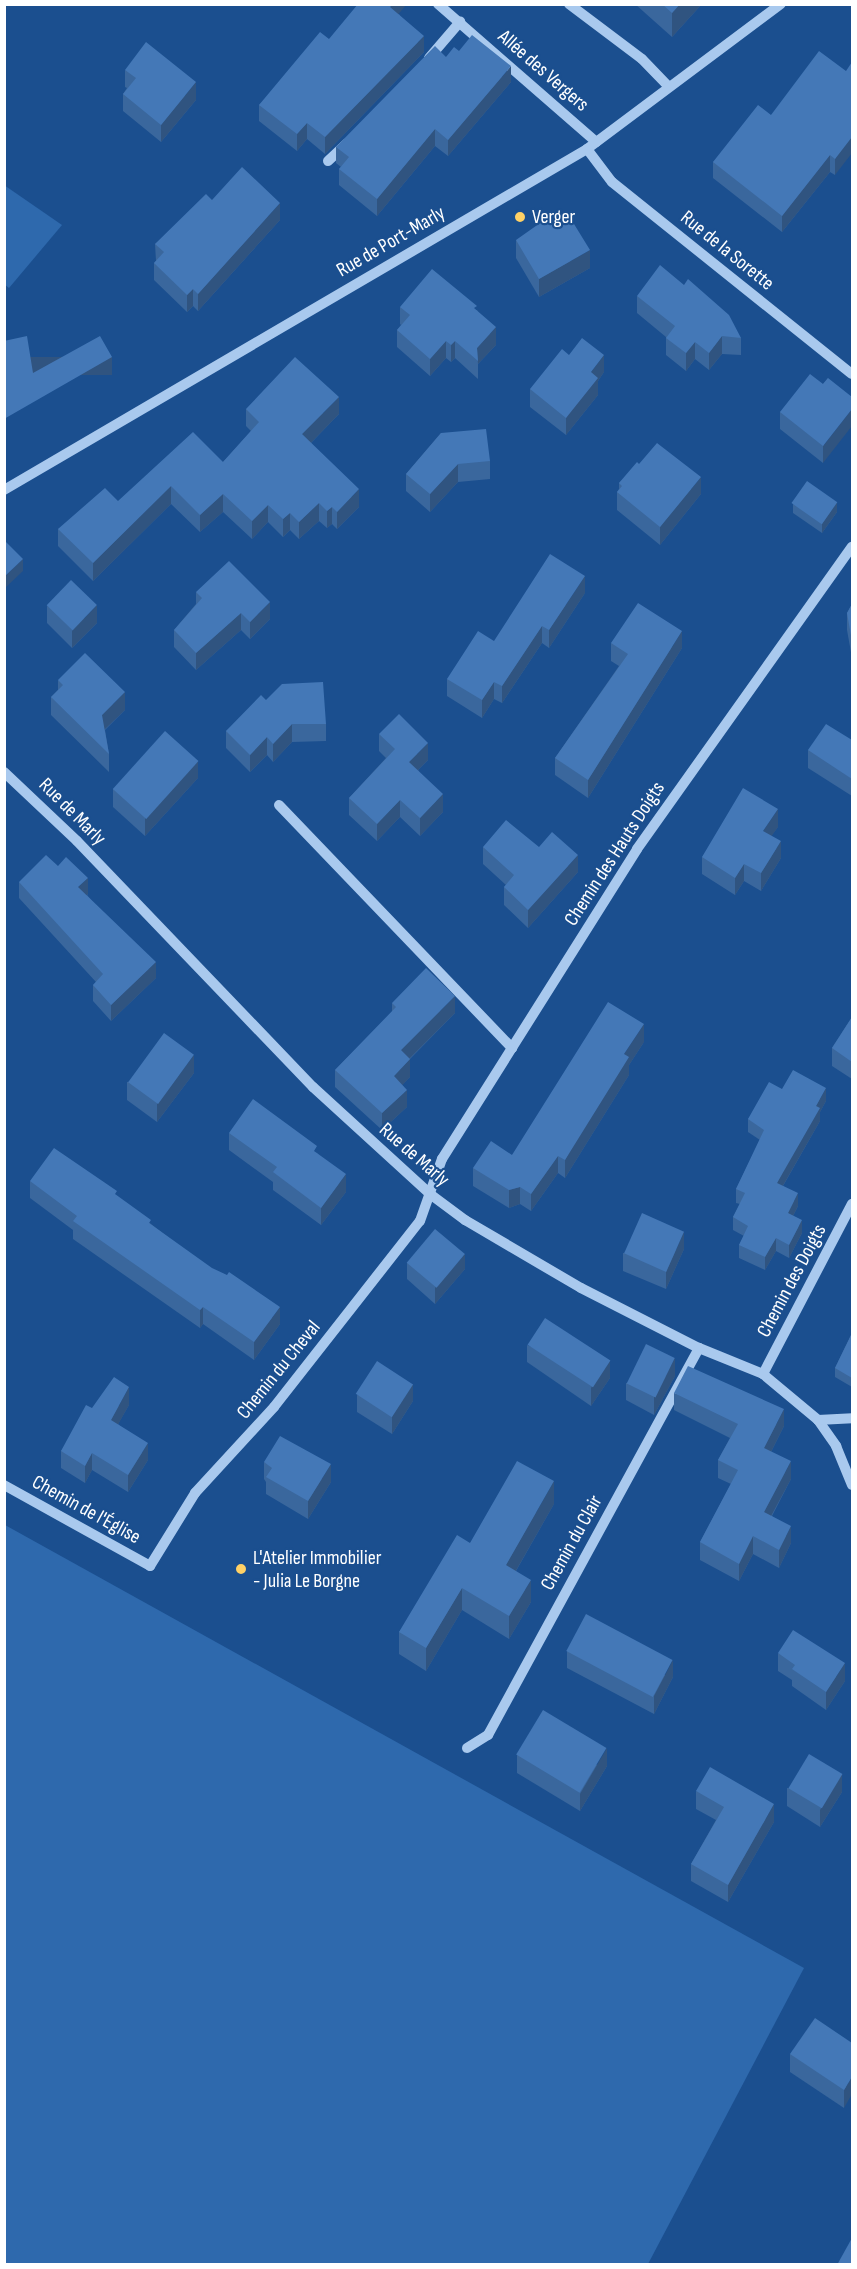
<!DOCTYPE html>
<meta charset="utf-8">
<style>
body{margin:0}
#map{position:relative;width:857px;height:2269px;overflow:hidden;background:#1b4f8f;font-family:"Sofia Sans Condensed",sans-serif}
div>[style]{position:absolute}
.green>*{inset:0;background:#2e69ad}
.minor>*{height:10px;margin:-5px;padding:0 5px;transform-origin:5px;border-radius:5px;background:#a9c9ee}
.wall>*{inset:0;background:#3a679d}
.shaded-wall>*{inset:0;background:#305480;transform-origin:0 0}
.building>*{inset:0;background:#4478b7;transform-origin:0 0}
.dots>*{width:16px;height:16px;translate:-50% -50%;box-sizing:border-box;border:3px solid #1b4f8f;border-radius:50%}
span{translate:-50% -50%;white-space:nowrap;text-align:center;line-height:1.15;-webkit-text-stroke:4.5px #1b4f8f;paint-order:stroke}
.street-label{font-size:20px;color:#fff}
.poi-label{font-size:20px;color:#fff}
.left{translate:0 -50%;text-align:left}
.frame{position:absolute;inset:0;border:6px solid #fff;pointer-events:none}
</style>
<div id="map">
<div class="green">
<i style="clip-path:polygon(4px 185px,62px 225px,9px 288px,4px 284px)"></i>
<i style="clip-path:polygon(5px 1525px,804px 1968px,648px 2264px,5px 2264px)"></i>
</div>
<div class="minor">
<i style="left:438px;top:4px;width:210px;rotate:41.1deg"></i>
<i style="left:569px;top:4px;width:91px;rotate:37deg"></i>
<i style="left:642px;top:59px;width:37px;rotate:46deg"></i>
<i style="left:429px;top:58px;width:48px;rotate:-49.3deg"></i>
<i style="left:587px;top:149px;width:41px;rotate:52.9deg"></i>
<i style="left:612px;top:182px;width:307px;rotate:38.7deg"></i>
<i style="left:328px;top:161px;width:26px;rotate:-43deg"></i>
<i style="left:4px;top:490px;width:675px;rotate:-30.32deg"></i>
<i style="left:587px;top:149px;width:242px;rotate:-36.8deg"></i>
<i style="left:4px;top:772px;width:100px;rotate:43.4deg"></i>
<i style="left:77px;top:841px;width:341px;rotate:46.2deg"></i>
<i style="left:313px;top:1087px;width:159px;rotate:42.4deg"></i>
<i style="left:430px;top:1194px;width:44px;rotate:36.6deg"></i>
<i style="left:465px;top:1220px;width:134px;rotate:30.4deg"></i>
<i style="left:581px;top:1288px;width:132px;rotate:27deg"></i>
<i style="left:699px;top:1348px;width:69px;rotate:22.1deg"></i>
<i style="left:763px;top:1374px;width:72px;rotate:39.9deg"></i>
<i style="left:818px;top:1420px;width:32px;rotate:55deg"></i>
<i style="left:836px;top:1446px;width:42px;rotate:67.7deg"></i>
<i style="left:279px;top:805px;width:337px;rotate:46.2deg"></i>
<i style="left:763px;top:1374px;width:192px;rotate:-62.4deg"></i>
<i style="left:818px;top:1420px;width:34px;rotate:-3deg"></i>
<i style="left:4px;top:1485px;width:167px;rotate:29deg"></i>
<i style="left:150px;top:1566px;width:86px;rotate:-58.3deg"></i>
<i style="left:195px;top:1493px;width:117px;rotate:-47.4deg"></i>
<i style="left:274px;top:1407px;width:236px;rotate:-51.9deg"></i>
<i style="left:420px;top:1221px;width:66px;rotate:-70.5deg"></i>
<i style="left:442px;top:1159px;width:366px;rotate:-57.8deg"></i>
<i style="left:637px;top:849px;width:371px;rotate:-54.6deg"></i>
<i style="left:467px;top:1748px;width:25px;rotate:-32deg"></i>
<i style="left:488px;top:1735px;width:441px;rotate:-61.4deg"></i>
</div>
<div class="wall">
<i style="clip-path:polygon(635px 4px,702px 4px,672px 37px)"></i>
<i style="clip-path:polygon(399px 14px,424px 52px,325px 154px,307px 139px,297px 151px,259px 121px,259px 105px,329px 39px)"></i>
<i style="clip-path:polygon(459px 51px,511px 82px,448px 156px,435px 146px,377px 216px,339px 185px,339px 169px,341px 167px,336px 163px,336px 147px,446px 57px)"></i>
<i style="clip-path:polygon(125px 70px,196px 100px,161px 142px,123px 111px,123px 94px,127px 88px,125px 87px)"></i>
<i style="clip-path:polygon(846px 71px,835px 175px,830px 172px,782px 232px,713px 178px,713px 162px,771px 115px)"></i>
<i style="clip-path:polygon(212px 200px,280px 220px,198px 311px,193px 306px,187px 312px,154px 280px,154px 263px,156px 261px,155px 244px)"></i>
<i style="clip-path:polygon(516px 240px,590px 268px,539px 297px,516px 258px)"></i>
<i style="clip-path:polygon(637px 296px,741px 338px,741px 355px,722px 354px,709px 370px,695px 359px,686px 371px,666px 355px,666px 337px,637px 313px)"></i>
<i style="clip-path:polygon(400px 307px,477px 310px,496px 345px,478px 364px,478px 379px,455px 358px,451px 362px,446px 358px,430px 376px,397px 347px,397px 330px,401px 325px,400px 324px)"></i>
<i style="clip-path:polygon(604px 372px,598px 381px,598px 395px,566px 435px,530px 407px,530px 389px)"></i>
<i style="clip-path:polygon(828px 378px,823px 463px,780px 429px,780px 412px,823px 384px)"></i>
<i style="clip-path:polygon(246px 409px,339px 414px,311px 443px,359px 507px,337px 529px,332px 524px,327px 528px,319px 521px,299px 539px,290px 530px,283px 537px,268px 522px,252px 539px,223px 512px,200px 532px,171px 504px,93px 581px,58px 546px,58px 529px,118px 501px,223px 462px,251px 431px,246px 426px)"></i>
<i style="clip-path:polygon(441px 433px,490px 461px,490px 479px,458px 482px,430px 512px,406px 491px,406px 474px)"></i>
<i style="clip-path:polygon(639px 464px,701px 494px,660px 545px,617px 510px,617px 492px,619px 489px,619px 483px)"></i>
<i style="clip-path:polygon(793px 504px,837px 512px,822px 533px,793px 513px)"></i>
<i style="clip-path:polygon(196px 592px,270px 619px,250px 639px,241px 630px,196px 670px,174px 647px,174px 630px,196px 604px)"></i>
<i style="clip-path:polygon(585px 593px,549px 648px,542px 643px,502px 703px,494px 699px,482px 718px,447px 696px,447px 679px)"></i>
<i style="clip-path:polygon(852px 604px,852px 658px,847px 630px,847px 613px)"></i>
<i style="clip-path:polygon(47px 606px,97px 623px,72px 648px,47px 623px)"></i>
<i style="clip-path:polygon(611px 643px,682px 648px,588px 798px,555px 775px,555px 758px,619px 666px,611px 661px)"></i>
<i style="clip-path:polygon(58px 680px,125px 710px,105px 730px,109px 754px,109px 772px,51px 715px,51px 697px,58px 690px)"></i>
<i style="clip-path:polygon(266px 700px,326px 724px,326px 741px,292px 742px,273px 762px,267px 755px,250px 772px,226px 748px,226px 731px)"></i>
<i style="clip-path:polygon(379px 734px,428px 760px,418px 770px,443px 812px,420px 836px,400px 817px,377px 841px,349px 815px,349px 798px,386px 758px,379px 751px)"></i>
<i style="clip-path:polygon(852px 740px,852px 796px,808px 768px,808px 750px)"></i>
<i style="clip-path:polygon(198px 778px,145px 836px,113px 807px,113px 789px)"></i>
<i style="clip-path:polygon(778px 827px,771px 836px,781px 858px,761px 891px,744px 881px,735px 895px,702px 874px,702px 857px)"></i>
<i style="clip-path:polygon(483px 847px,539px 847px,578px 872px,528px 928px,504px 905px,504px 887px,506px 885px,483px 864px)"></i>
<i style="clip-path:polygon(19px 882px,88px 894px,87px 895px,156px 978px,111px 1021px,93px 1001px,93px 985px,96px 982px,19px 898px)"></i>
<i style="clip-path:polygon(392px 1003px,455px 1013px,410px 1059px,410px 1077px,402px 1085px,407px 1107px,382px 1130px,335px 1087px,335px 1070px,392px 1012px)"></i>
<i style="clip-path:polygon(852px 1017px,852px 1079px,832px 1066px,832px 1048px)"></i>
<i style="clip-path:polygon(644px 1042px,629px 1065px,629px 1075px,565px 1178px,558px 1173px,531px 1211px,520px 1204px,509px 1208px,473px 1186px,473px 1168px,512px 1155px)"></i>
<i style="clip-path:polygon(194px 1073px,157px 1122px,127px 1100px,127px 1082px)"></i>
<i style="clip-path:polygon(782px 1089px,826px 1101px,820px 1112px,820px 1121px,783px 1186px,798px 1206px,793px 1216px,802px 1233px,789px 1258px,776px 1251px,765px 1270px,739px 1258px,739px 1245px,744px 1236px,733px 1230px,733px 1217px,740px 1204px,736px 1203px,736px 1189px,760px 1140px,748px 1132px,748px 1119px)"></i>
<i style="clip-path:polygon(229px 1133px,317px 1153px,346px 1192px,321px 1225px,273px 1190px,273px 1182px,229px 1150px)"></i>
<i style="clip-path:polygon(30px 1181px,117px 1196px,151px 1224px,280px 1324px,254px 1360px,203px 1324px,200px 1328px,73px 1239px,73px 1230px,30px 1198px)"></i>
<i style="clip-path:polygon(684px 1249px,666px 1289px,623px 1271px,623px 1253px)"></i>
<i style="clip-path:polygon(407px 1263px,465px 1269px,435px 1304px,407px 1279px)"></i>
<i style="clip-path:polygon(852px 1333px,852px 1387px,835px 1377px,835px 1368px)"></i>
<i style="clip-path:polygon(527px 1345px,610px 1378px,591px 1406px,527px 1362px)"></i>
<i style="clip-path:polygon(675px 1376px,654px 1415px,626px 1400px,626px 1383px)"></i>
<i style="clip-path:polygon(674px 1393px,784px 1426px,771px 1452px,791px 1479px,772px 1516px,791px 1543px,779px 1568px,753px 1554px,739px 1581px,700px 1560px,700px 1542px,731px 1484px,718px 1478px,718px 1460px,730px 1438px,674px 1410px)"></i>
<i style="clip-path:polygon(357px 1395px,413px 1401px,392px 1434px,357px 1412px)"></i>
<i style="clip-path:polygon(129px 1405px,118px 1424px,148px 1460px,128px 1492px,92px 1470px,85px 1483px,61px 1468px,61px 1451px,92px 1408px)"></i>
<i style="clip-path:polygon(264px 1462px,331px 1482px,308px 1519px,266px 1494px,266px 1482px,264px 1479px)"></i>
<i style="clip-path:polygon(554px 1504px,516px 1571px,531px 1602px,509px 1639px,462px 1610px,426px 1671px,399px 1654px,399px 1632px,470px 1543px)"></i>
<i style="clip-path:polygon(567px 1651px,673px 1677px,654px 1714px,567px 1668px)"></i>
<i style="clip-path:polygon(778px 1653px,845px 1681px,826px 1710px,792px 1686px,792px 1680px,778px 1671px)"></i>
<i style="clip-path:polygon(517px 1755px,607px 1766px,580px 1811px,517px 1773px)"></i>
<i style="clip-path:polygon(787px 1788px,842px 1792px,820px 1827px,787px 1806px)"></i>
<i style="clip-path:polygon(696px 1791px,774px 1822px,728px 1902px,691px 1881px,691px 1864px,716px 1820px,696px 1809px)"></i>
<i style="clip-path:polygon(852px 2043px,844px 2108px,790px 2072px,790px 2054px)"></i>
</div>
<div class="shaded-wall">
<i style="clip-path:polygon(393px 4px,407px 4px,390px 24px,390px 7px)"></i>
<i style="clip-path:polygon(680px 4px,702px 4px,672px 37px,672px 13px)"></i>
<i style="clip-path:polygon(424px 36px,424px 52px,325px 154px,325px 137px)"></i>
<i style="clip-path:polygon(511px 66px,511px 82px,448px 156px,448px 140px)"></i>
<i style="clip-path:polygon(196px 82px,196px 100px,161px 142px,161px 125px)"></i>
<i style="clip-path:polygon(307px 123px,307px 139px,297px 151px,297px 134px)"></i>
<i style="clip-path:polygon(435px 129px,435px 146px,377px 216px,377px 199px)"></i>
<i style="clip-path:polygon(852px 130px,852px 153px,835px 175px,835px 159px)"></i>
<i style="clip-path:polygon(830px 155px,830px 172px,782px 232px,782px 216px)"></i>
<i style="clip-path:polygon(280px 203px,280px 220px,198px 311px,198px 294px)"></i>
<i style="clip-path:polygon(590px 250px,590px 268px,539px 297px,539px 279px)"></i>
<i style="clip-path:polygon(193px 289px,193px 306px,187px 312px,187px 295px)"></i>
<i style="clip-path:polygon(496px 327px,496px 345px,478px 364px,477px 348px)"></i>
<i style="clip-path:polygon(722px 336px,722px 354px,709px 370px,709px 353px)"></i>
<i style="clip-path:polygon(446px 341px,446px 358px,430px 376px,430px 359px)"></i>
<i style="clip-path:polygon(455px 341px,455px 358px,451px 362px,451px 345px)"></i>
<i style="clip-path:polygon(695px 342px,695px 359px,686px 371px,686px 353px)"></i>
<i style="clip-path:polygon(604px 355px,604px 372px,598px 381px,598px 395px,566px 435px,566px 418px,591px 372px)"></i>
<i style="left:112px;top:357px;width:18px;height:125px;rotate:90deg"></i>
<i style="clip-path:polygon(339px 397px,339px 414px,302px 452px,302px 434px)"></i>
<i style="clip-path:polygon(852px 409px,852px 426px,823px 463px,823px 446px)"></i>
<i style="clip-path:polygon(458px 464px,458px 482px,430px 512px,430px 494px)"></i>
<i style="clip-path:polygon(701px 477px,701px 494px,660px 545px,660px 527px)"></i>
<i style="clip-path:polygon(171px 486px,171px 504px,93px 581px,93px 563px)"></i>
<i style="clip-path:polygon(359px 489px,359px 507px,337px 529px,337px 512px)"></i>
<i style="clip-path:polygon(223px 494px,223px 512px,200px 532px,200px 515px)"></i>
<i style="clip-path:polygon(837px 502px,837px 512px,822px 533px,822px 524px)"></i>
<i style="clip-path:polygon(319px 503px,319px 521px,299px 539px,299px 522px)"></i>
<i style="clip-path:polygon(268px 505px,268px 522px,252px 539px,252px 521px)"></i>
<i style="clip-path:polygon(332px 507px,332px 524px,327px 528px,327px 511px)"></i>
<i style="clip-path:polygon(290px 513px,290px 530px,283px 537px,283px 519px)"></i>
<i style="clip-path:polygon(23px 559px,23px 571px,4px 589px,4px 577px)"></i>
<i style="clip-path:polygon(585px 576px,585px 593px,549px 648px,549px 630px)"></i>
<i style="clip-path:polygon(270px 602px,270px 619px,250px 639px,250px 622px)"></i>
<i style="clip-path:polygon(97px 605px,97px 623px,72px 648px,72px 631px)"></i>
<i style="clip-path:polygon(241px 613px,241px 630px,196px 670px,196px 653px)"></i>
<i style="clip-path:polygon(542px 626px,542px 643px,502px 703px,502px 686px)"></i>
<i style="clip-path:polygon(682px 631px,682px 648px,588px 798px,588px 780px)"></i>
<i style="clip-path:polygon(494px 682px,494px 699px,482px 718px,482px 700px)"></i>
<i style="clip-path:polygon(125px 692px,125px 710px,102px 732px,102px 715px)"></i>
<i style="clip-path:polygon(292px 724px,292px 742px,273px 762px,273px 744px)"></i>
<i style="clip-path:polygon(267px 737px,267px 755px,250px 772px,250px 755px)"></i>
<i style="clip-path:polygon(428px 743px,428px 760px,409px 779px,409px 762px)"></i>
<i style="clip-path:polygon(198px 761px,198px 778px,145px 836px,145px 819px)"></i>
<i style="clip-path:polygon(443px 794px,443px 812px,420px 836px,420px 818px)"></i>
<i style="clip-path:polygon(400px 800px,400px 817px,377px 841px,377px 824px)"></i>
<i style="clip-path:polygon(778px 809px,778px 827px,763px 848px,763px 831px)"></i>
<i style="clip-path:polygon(781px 841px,781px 858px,761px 891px,761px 873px)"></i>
<i style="clip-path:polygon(578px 855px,578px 872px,528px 928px,528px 910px)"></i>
<i style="clip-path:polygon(744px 864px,744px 881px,735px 895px,735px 878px)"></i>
<i style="clip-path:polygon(88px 878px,88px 894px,78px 903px,78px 887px)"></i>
<i style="clip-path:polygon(156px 962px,156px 978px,111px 1021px,111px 1005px)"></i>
<i style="clip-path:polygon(455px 996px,455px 1013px,401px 1067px,401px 1050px)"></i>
<i style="clip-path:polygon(644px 1024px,644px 1042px,629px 1065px,629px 1075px,565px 1178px,565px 1160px,624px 1054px)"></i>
<i style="clip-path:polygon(194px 1055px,194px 1073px,157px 1122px,157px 1104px)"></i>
<i style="clip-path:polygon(410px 1059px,410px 1077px,394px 1094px,394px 1076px)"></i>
<i style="clip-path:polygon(826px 1088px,826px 1101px,820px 1112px,820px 1121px,777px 1196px,777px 1183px,816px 1106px)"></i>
<i style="clip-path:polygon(407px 1090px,407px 1107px,382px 1130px,382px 1113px)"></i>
<i style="clip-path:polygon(558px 1156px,558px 1173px,531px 1211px,531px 1194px)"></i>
<i style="clip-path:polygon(346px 1174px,346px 1192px,321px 1225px,321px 1208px)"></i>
<i style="clip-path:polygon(520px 1187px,520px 1204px,509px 1208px,509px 1190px)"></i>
<i style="clip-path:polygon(798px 1193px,798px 1206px,788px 1226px,788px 1213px)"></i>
<i style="clip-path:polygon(802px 1220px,802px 1233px,789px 1258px,789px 1245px)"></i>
<i style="clip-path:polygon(684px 1232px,684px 1249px,666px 1289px,666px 1272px)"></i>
<i style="clip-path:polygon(776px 1238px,776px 1251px,765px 1270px,765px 1257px)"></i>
<i style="clip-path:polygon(465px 1254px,465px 1269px,435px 1304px,435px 1288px)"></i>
<i style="clip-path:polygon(203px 1307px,203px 1324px,200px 1328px,200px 1310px)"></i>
<i style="clip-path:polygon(280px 1307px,280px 1324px,254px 1360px,254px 1342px)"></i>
<i style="clip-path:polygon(675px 1358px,675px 1376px,654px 1415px,654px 1397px)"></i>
<i style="clip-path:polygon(610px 1361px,610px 1378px,591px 1406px,591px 1388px)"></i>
<i style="clip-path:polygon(413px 1384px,413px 1401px,392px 1434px,392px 1416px)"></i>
<i style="clip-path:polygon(129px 1387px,129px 1405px,111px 1437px,111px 1420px)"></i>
<i style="clip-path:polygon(784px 1409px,784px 1426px,764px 1466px,764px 1448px)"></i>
<i style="clip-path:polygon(148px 1443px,148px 1460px,128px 1492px,128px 1475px)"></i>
<i style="clip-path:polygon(92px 1453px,92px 1470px,85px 1483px,85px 1466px)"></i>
<i style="clip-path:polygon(791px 1461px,791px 1479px,764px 1529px,764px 1512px)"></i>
<i style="clip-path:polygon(331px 1464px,331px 1482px,308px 1519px,308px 1501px)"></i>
<i style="clip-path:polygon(554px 1481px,554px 1504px,506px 1588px,506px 1565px)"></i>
<i style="clip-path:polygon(791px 1526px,791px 1543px,779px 1568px,779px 1550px)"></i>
<i style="clip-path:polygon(753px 1536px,753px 1554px,739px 1581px,739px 1564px)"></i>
<i style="clip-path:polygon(531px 1580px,531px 1602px,509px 1639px,509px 1616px)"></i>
<i style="clip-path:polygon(462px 1588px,462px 1610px,426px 1671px,426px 1648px)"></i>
<i style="clip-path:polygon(673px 1660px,673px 1677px,654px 1714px,654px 1696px)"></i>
<i style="clip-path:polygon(845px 1663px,845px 1681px,826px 1710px,826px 1692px)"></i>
<i style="clip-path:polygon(607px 1748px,607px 1766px,580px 1811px,580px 1794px)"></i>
<i style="clip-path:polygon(842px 1774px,842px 1792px,820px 1827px,820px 1810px)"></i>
<i style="clip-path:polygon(774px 1804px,774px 1822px,728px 1902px,728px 1885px)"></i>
<i style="clip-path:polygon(852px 2077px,852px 2094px,844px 2108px,844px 2090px)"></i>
</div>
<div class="building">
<i style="clip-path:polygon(358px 4px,393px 4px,390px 7px,424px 36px,325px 137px,307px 123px,297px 134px,259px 105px,320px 32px,329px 39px)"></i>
<i style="clip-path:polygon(662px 4px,680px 4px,672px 13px)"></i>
<i style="clip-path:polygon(472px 35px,511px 66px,448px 140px,435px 129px,377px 199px,339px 169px,349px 157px,336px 147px,435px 46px,446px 57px,454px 47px,459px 51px)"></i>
<i style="clip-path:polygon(146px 42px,196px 82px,161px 125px,123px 94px,136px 78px,125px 70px)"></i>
<i style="clip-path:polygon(819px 51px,846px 71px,852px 62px,852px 130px,851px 132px,852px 134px,852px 137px,835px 159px,830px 155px,782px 216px,713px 162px,758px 105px,771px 115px)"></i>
<i style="clip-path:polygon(242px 167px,280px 203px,198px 294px,193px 289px,187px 295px,154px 263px,164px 252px,155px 244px,206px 194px,212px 200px)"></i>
<i style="clip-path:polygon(566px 211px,590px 250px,539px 279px,516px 240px,550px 216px,552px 219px)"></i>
<i style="clip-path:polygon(660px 265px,684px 285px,688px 279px,729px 315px,741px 338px,722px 336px,709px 353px,695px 342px,686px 353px,666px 338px,675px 326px,637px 296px)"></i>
<i style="clip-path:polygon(432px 269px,477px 306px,474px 308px,496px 327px,477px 348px,478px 361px,455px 341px,451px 345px,446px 341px,430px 359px,397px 330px,410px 315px,400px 307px)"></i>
<i style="clip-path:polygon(27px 336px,33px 373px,100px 336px,112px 357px,4px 419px,4px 341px)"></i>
<i style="clip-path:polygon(582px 338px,604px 355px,591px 372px,598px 378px,566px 418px,530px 389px,562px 349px,569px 355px)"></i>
<i style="clip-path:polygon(295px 357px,339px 397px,302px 434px,359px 489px,337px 512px,332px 507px,327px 511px,319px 503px,299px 522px,290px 513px,283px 519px,268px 505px,252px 521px,223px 494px,200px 515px,171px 486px,93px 563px,58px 529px,105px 488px,118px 501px,193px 432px,223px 462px,259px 422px,246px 409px)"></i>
<i style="clip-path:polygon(810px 374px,823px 384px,828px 378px,852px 397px,852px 409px,823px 446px,780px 412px)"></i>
<i style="clip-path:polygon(486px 429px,490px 461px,458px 464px,430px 494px,406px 474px,441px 433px)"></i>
<i style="clip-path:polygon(657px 443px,701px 477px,660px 527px,617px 492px,622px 486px,619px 483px,637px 462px,639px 464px)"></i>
<i style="left:807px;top:481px;width:37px;height:27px;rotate:35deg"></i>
<i style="clip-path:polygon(4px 540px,23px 559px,4px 577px)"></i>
<i style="clip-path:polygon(550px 554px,585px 576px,549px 630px,542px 626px,502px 686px,494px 682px,482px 700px,447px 679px,478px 631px,494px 641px)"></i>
<i style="clip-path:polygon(229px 561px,270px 602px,250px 622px,241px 613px,196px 653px,174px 630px,202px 598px,196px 592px)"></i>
<i style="left:71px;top:580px;width:36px;height:35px;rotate:44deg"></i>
<i style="clip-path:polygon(638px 603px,682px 631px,588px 780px,555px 758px,628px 654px,611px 643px)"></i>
<i style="clip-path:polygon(852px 604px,852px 641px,847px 613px)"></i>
<i style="clip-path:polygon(85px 653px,125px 692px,102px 715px,109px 754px,51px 697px,63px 685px,58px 680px)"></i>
<i style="clip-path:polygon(323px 682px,326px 724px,292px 724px,273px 744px,267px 737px,250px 755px,226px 731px,261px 695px,266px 700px,282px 684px)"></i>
<i style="clip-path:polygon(399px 714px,428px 743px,409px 762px,443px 794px,420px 818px,400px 800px,377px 824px,349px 798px,395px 749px,379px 734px)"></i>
<i style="clip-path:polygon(826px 724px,852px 740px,852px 779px,808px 750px)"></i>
<i style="left:165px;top:731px;width:45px;height:78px;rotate:42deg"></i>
<i style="clip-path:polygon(743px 788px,778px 809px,763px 831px,781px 841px,761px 873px,744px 864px,735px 878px,702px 857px)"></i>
<i style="clip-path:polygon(506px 820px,539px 847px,552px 832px,578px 855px,528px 910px,504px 887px,514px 875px,483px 847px)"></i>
<i style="clip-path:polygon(46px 855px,58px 866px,66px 857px,88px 878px,78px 887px,156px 962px,111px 1005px,93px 985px,103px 974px,19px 882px)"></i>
<i style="clip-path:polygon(426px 968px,455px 996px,401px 1050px,410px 1059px,394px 1076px,407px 1090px,382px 1113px,335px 1070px,396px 1007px,392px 1003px)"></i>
<i style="clip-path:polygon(608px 1002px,644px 1024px,624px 1054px,629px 1057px,565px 1160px,558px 1156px,531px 1194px,520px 1187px,509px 1190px,473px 1168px,491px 1141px,512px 1155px)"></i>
<i style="clip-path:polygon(852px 1017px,852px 1062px,832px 1048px)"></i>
<i style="left:164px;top:1033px;width:37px;height:61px;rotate:36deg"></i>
<i style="clip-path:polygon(793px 1070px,826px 1088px,816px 1106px,820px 1108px,777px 1183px,798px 1193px,788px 1213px,802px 1220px,789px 1245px,776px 1238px,765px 1257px,739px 1245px,748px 1226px,733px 1217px,745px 1193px,736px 1189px,764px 1130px,748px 1119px,769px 1082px,782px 1089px)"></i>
<i style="clip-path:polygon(253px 1099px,317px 1146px,314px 1151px,346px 1174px,321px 1208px,273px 1172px,277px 1167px,229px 1133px)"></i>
<i style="clip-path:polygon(54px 1148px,117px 1191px,115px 1194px,151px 1220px,149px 1223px,212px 1268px,227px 1275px,229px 1272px,280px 1307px,254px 1342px,203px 1307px,200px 1310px,73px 1221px,77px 1216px,30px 1181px)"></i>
<i style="left:642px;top:1213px;width:46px;height:44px;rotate:24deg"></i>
<i style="left:435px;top:1229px;width:39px;height:44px;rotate:40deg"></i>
<i style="left:545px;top:1318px;width:78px;height:32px;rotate:33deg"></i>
<i style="clip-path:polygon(852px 1333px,852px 1378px,835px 1368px)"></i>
<i style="left:646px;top:1344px;width:32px;height:44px;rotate:26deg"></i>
<i style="left:377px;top:1361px;width:43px;height:39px;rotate:33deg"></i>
<i style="clip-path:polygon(688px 1366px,784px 1409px,764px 1448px,791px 1461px,764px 1512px,791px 1526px,779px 1550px,753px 1536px,739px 1564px,700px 1542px,738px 1470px,718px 1460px,738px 1424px,674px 1393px)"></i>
<i style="clip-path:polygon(114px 1377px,129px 1387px,111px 1420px,148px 1443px,128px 1475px,92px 1453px,85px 1466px,61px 1451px,86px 1405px,92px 1408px)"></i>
<i style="clip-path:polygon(280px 1436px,331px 1464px,308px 1501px,266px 1477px,272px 1468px,264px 1462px)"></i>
<i style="clip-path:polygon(517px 1461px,554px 1481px,506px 1565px,531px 1580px,509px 1616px,462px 1588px,426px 1648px,399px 1632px,457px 1535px,470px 1543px)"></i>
<i style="left:586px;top:1614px;width:98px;height:42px;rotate:28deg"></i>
<i style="clip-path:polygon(793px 1630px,845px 1663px,826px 1692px,792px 1669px,795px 1665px,778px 1653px)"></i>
<i style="left:543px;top:1710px;width:74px;height:52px;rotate:31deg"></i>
<i style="left:809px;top:1754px;width:39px;height:40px;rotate:31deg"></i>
<i style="clip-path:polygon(710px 1767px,774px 1804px,728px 1885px,691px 1864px,724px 1807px,696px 1791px)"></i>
<i style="clip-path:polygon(815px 2018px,852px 2043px,852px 2077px,844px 2090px,790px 2054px)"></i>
<i style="clip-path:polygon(852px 2238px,852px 2265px,837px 2265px)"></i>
</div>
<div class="dots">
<i style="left:520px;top:217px;background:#ffd166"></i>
<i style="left:241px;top:1569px;background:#ffd166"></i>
</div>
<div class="street-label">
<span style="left:543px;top:71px;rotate:41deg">Allée des Vergers</span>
<span style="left:391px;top:242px;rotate:-30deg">Rue de Port-Marly</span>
<span style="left:727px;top:251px;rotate:39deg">Rue de la Sorette</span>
<span style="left:72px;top:812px;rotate:45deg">Rue de Marly</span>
<span style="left:615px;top:854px;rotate:-57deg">Chemin des Hauts Doigts</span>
<span style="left:414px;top:1155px;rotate:41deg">Rue de Marly</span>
<span style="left:792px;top:1281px;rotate:-62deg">Chemin des Doigts</span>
<span style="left:279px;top:1370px;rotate:-51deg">Chemin du Cheval</span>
<span style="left:86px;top:1510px;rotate:29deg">Chemin de l'Église</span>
<span style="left:572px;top:1543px;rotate:-61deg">Chemin du Clair</span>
</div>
<div class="poi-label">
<span class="left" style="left:532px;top:217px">Verger</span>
<span class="left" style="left:253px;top:1570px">L'Atelier Immobilier<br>- Julia Le Borgne</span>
</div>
<div class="frame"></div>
</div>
